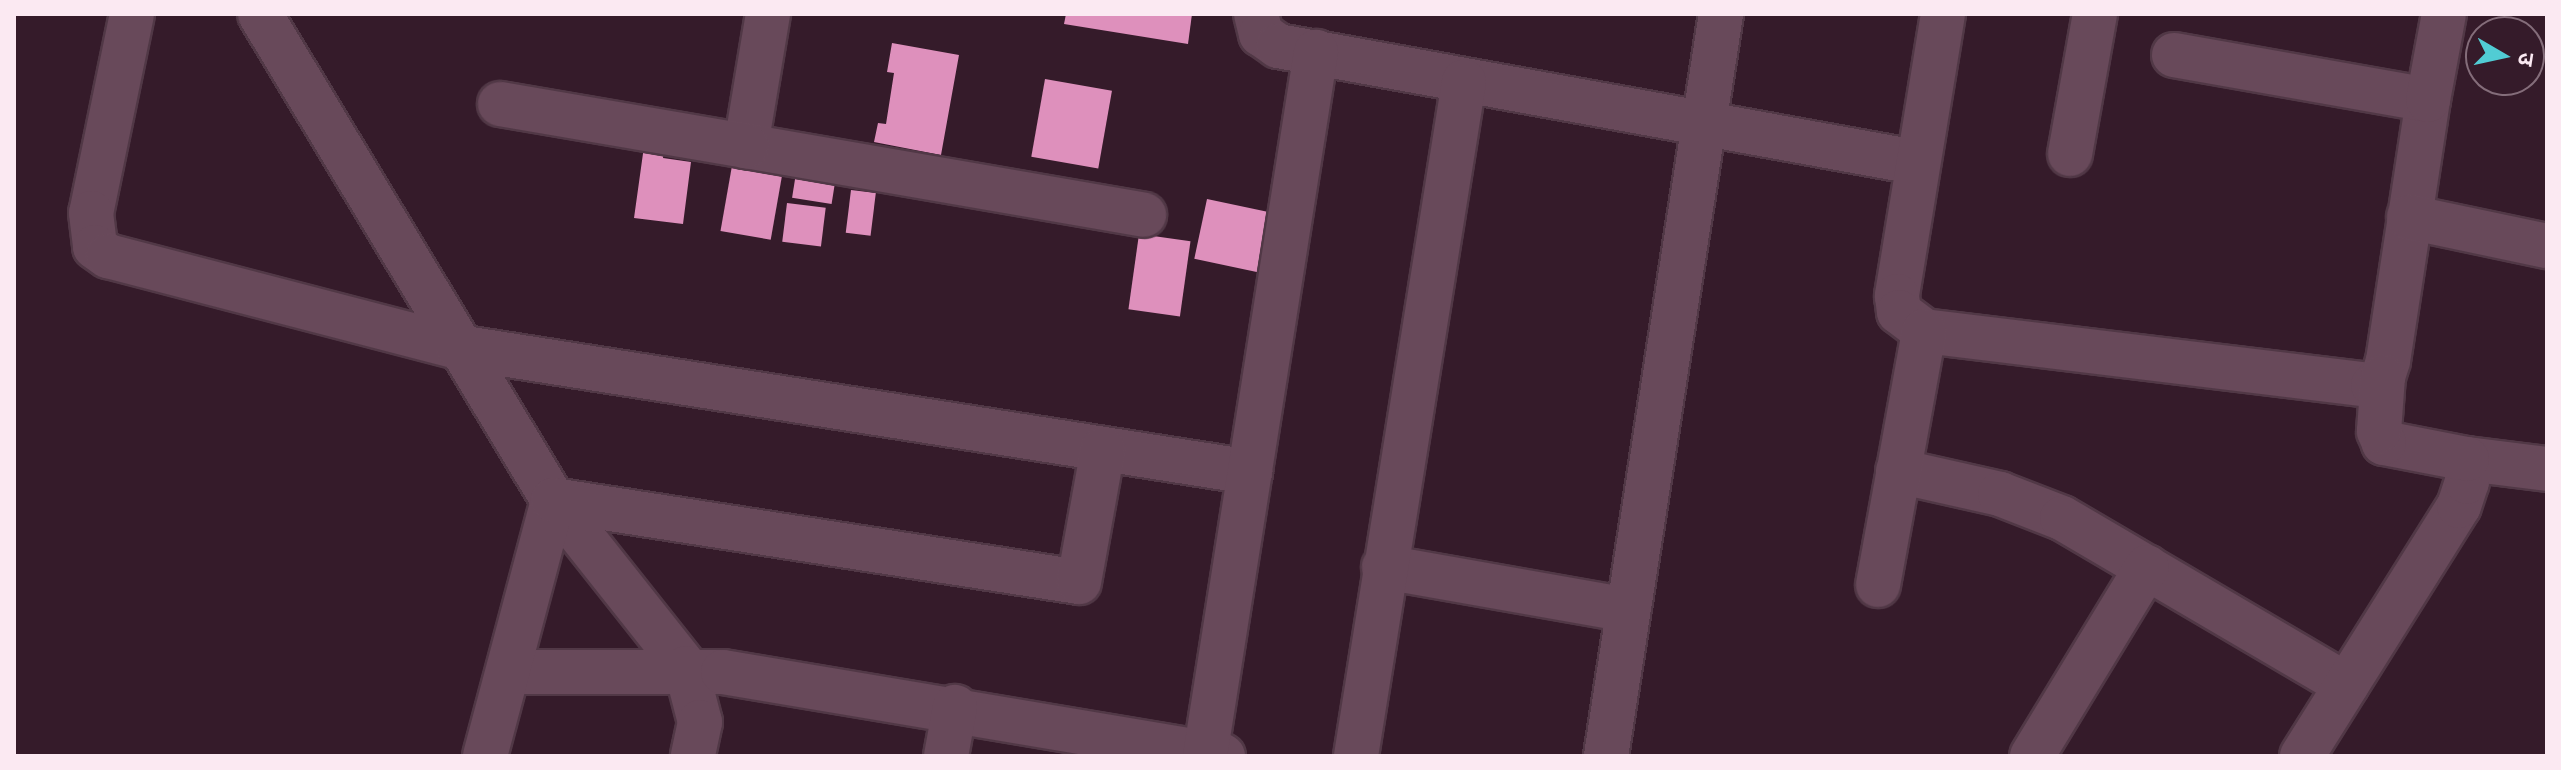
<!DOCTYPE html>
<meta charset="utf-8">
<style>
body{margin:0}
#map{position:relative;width:2561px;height:770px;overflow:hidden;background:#351b2a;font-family:Commissioner,"Noto Sans Devanagari",sans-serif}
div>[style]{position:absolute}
.building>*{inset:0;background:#de90bc;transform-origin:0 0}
.roads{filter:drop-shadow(2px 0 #513846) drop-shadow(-2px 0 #513846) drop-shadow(0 2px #513846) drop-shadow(0 -2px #513846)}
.minor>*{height:44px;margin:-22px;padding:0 22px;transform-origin:22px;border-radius:22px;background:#68495a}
span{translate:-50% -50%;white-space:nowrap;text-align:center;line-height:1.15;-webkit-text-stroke:8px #351b2a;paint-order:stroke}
.frame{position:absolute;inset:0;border:16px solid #fbe9f2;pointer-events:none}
.north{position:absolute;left:2465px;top:16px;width:80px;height:80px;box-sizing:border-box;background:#351b2a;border:2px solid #846d7a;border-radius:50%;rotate:99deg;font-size:22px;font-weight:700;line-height:32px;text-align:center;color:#fbe9f2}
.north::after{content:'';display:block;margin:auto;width:28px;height:36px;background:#51ccd4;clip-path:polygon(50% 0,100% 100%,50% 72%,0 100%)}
</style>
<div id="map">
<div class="building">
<i style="clip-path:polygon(1066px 14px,1192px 14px,1188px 44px,1064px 24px)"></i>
<i style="clip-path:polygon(892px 43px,959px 55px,941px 155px,874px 142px,878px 123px,886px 124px,894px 73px,887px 72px)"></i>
<i style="left:1045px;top:79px;width:68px;height:79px;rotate:10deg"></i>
<i style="clip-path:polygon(646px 132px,666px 135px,663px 158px,691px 162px,683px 224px,634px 218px)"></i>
<i style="left:733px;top:160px;width:51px;height:72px;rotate:10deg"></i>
<i style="left:796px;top:173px;width:40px;height:25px;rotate:9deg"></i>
<i style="left:851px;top:190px;width:25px;height:43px;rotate:7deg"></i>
<i style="left:1207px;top:199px;width:84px;height:61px;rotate:12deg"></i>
<i style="left:787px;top:203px;width:39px;height:39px;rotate:7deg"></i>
<i style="left:1139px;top:234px;width:52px;height:76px;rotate:8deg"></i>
</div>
<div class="roads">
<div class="minor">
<i style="left:132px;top:14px;width:203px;rotate:101.6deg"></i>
<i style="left:91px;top:213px;width:34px;rotate:83deg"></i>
<i style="left:95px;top:247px;width:16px;rotate:35deg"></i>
<i style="left:108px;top:256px;width:362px;rotate:14.6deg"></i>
<i style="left:458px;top:347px;width:802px;rotate:8.97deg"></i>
<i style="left:260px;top:14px;width:567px;rotate:58.92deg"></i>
<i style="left:553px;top:500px;width:214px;rotate:51.6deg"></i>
<i style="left:686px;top:668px;width:56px;rotate:75.5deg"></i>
<i style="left:700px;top:722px;width:35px;rotate:102deg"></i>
<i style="left:768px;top:14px;width:134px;rotate:99.5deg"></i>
<i style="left:746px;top:146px;width:404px;rotate:9.8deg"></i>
<i style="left:1256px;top:14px;width:21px;rotate:76deg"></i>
<i style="left:1261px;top:34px;width:21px;rotate:35deg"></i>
<i style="left:1278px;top:46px;width:647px;rotate:10.32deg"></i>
<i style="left:1943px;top:14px;width:286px;rotate:99.3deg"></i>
<i style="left:1897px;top:296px;width:16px;rotate:83deg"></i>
<i style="left:1899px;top:312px;width:31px;rotate:37deg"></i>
<i style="left:1924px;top:331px;width:452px;rotate:6.9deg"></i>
<i style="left:2373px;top:385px;width:13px;rotate:-39deg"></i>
<i style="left:2383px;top:377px;width:17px;rotate:-73deg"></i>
<i style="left:2388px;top:361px;width:264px;rotate:-81.3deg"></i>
<i style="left:2174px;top:55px;width:258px;rotate:10deg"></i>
<i style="left:2428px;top:100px;width:87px;rotate:-79.5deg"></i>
<i style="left:500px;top:104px;width:250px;rotate:9.7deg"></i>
<i style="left:2070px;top:154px;width:142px;rotate:-79.9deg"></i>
<i style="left:2409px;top:217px;width:141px;rotate:11.9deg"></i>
<i style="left:2467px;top:459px;width:81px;rotate:7.1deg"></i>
<i style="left:1898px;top:471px;width:105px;rotate:12.7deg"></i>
<i style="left:2000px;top:494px;width:66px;rotate:21.2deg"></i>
<i style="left:2062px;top:518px;width:330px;rotate:30.4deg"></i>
<i style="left:1384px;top:567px;width:248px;rotate:10deg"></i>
<i style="left:1878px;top:585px;width:258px;rotate:-79.7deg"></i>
<i style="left:509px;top:672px;width:214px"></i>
<i style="left:723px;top:672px;width:507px;rotate:9.54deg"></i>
<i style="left:485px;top:756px;width:265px;rotate:-75.1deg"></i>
<i style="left:553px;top:500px;width:532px;rotate:8.86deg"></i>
<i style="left:1079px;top:582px;width:135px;rotate:-79.8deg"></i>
<i style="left:946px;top:756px;width:50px;rotate:-79.6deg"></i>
<i style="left:1205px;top:756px;width:713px;rotate:-81.04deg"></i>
<i style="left:1356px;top:756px;width:683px;rotate:-80.9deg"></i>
<i style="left:1606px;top:756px;width:751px;rotate:-81.19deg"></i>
<i style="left:2032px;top:756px;width:221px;rotate:-58.7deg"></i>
<i style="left:2302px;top:756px;width:295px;rotate:-57.9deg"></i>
<i style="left:2459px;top:506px;width:25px;rotate:-72deg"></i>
<i style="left:2467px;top:482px;width:23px;rotate:-90deg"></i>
<i style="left:2467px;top:459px;width:85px;rotate:-169.1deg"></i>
<i style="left:2384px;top:443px;width:13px;rotate:-113deg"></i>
<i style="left:2379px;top:431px;width:54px;rotate:-85.8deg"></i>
</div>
</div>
<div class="frame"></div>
<div class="north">उ</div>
</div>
